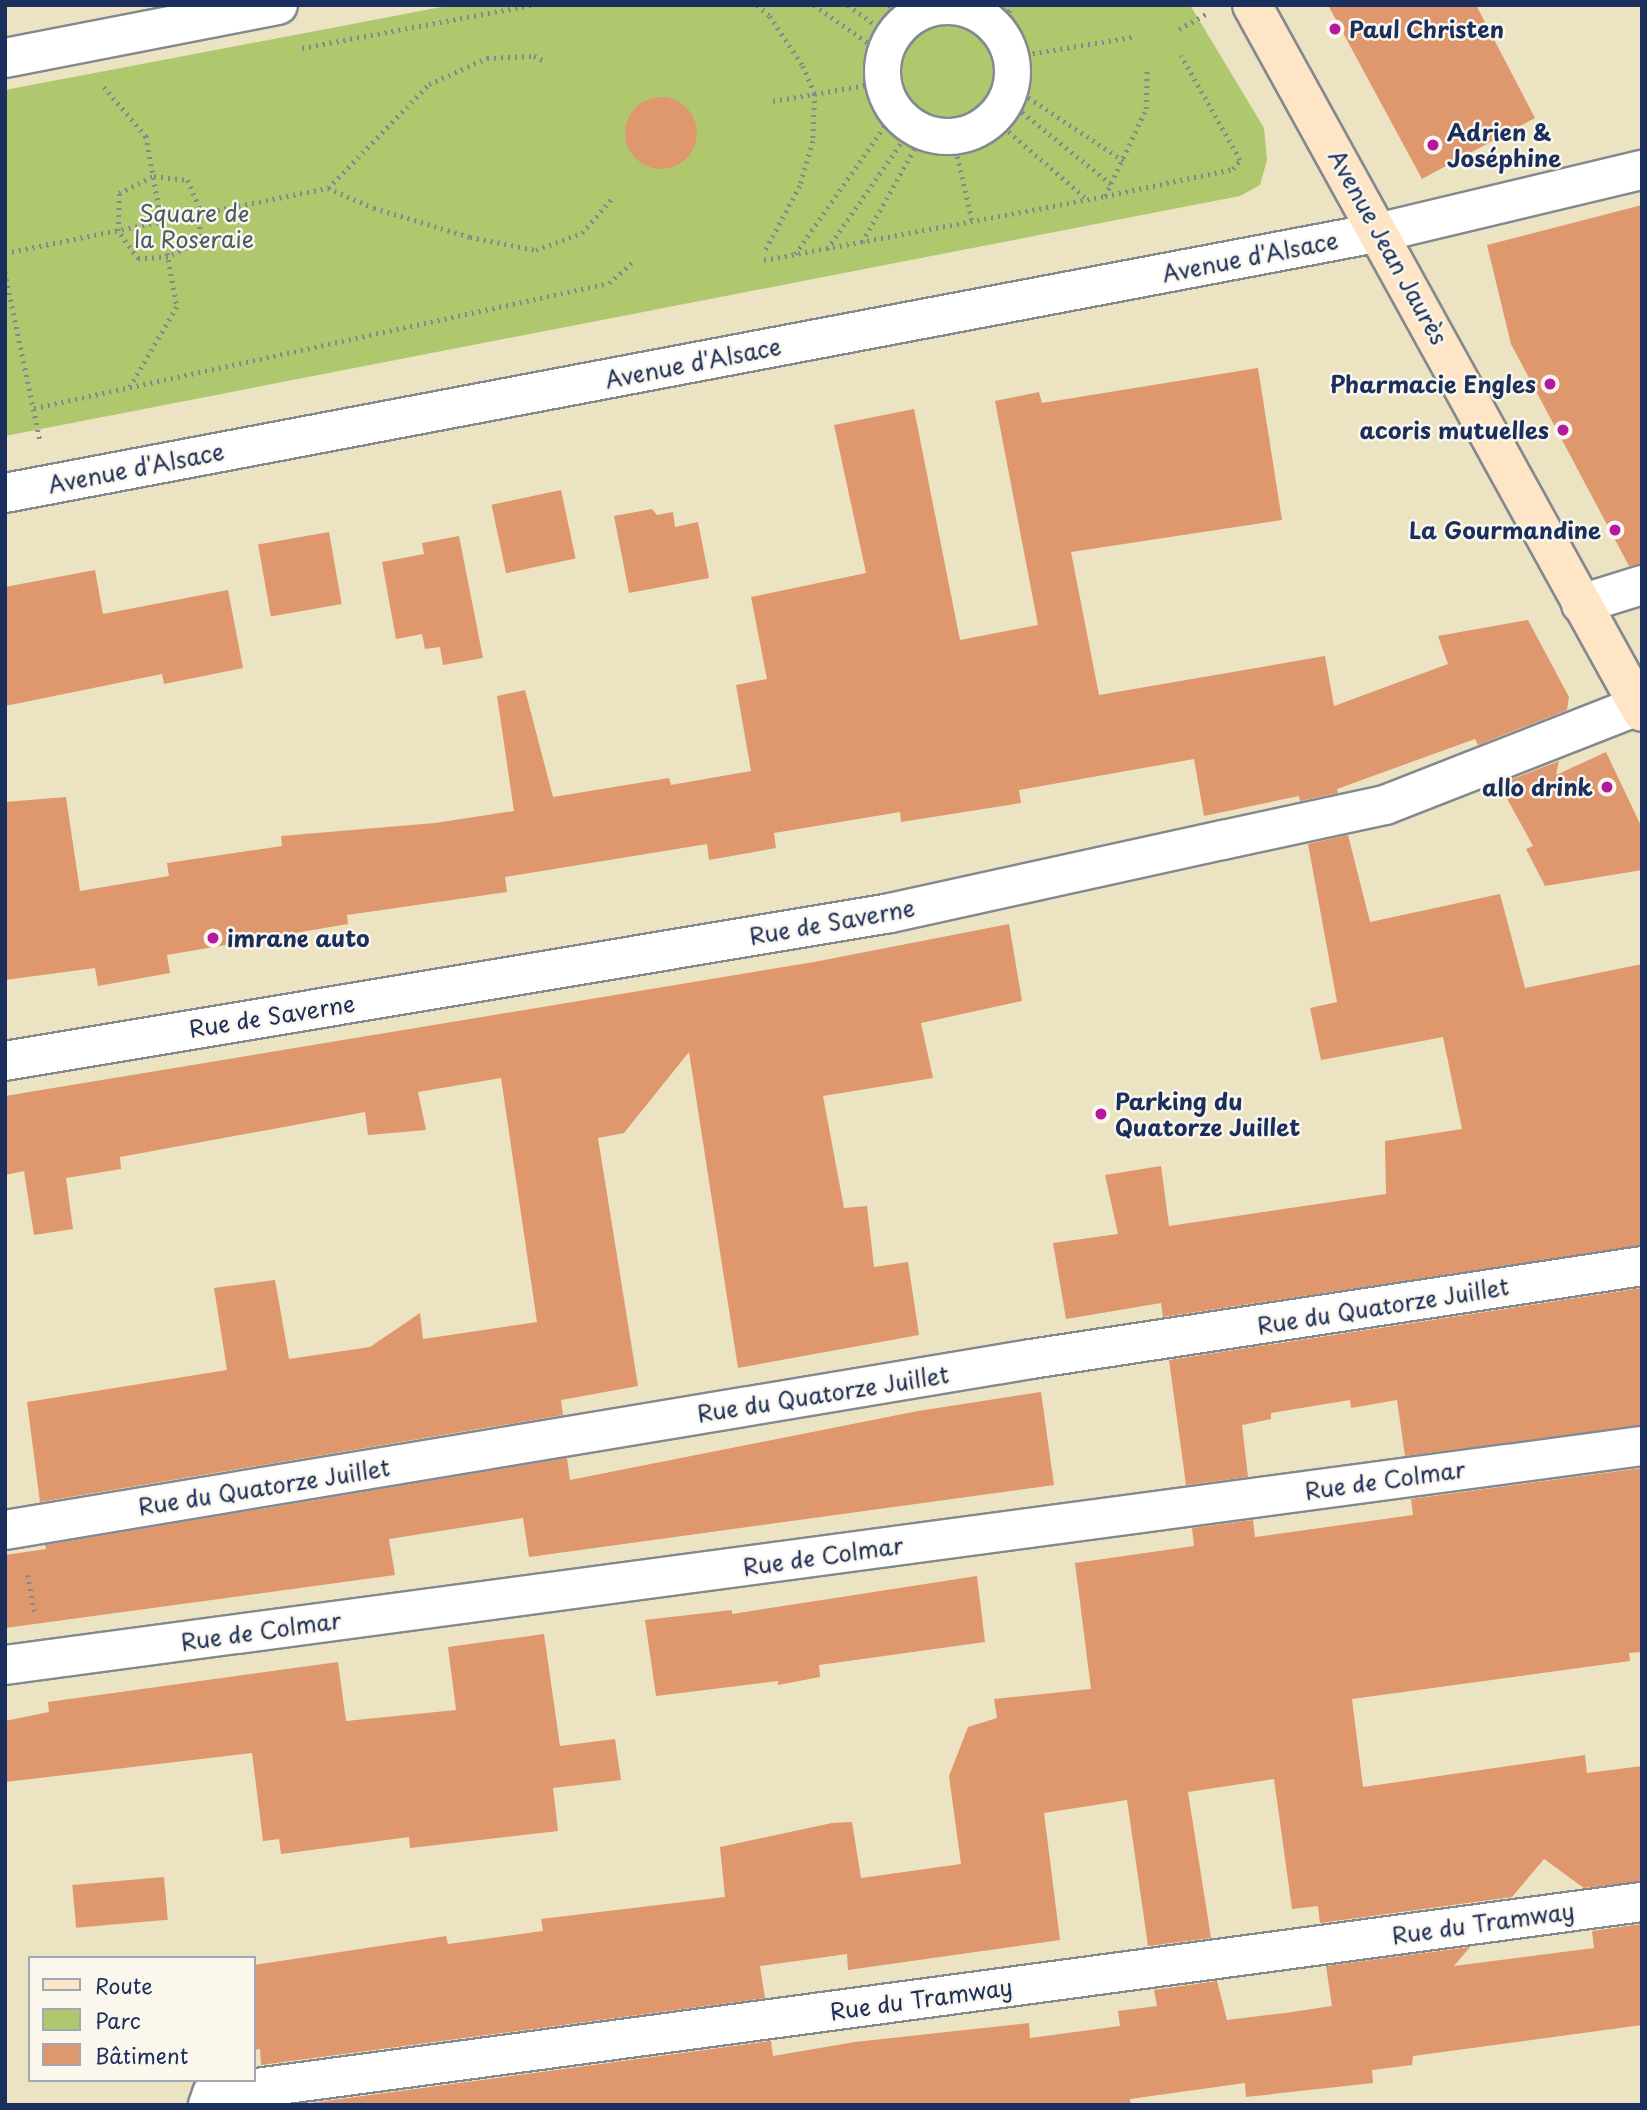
<!DOCTYPE html>
<meta charset="utf-8">
<style>
body{margin:0}
#map{position:relative;width:1647px;height:2110px;overflow:hidden;background:#ece3c3;font-family:"Playpen Sans",sans-serif}
div>[style]{position:absolute}
.green>*{inset:0;background:#afc86e}
.building>*{inset:0;background:#df976d;transform-origin:0 0}
.round{border-radius:50%}
.path>*{height:4.5px;margin-top:-2.25px;transform-origin:0;background:repeating-linear-gradient(90deg,#848990 0 2px,transparent 0 7px)}
.roads{filter:drop-shadow(2px 0 #848990) drop-shadow(-2px 0 #848990) drop-shadow(0 2px #848990) drop-shadow(0 -2px #848990)}
.pedestrian>*{height:35px;margin:-17.5px;padding:0 17.5px;transform-origin:17.5px;border-radius:17.5px;background:#fff}
.pedestrian>.ring{margin:-17.5px;padding:0;box-sizing:content-box;background:none;border:35px solid #fff;border-radius:50%}
.minor>*{height:38px;margin:-19px;padding:0 19px;transform-origin:19px;border-radius:19px;background:#fff}
.secondary>*{height:38px;margin:-19px;padding:0 19px;transform-origin:19px;border-radius:19px;background:#fde5c5}
.dots>*{width:19px;height:19px;translate:-50% -50%;box-sizing:border-box;border:4px solid #fbf7ec;border-radius:50%}
span{translate:-50% -50%;white-space:nowrap;text-align:center;line-height:1.15;-webkit-text-stroke:5px #fbf7ec;paint-order:stroke}
.poi-label{font-size:23px;color:#1b2f5e;font-weight:700}
.left{translate:0 -50%;text-align:left}
.right{translate:-100% -50%;text-align:right}
.park-label{font-size:23px;color:#475d63}
.street-label{font-size:23px;color:#1b2f5e}
.frame{position:absolute;inset:0;border:7px solid #1b2f5e;pointer-events:none}
.legend{position:absolute;left:28px;top:1956px;width:228px;height:126px;box-sizing:border-box;background:#fbf7ec;border:2px solid #a1a7b3;margin:0;padding:9px 12px;list-style:none;font-size:21px;color:#1b2f5e}
.legend li{display:flex;align-items:center;gap:14px;height:35px}
.legend b{width:35px;border:2px solid #a1a7b3}
</style>
<div id="map">
<div class="green">
<i style="clip-path:polygon(452px 5px,1190px 5px,1264px 128px,1267px 160px,1260px 185px,1240px 196px,5px 436px,5px 90px)"></i>
</div>
<div class="building">
<i style="clip-path:polygon(1328px 5px,1476px 5px,1535px 118px,1422px 179px)"></i>
<i class="round" style="left:625px;top:97px;width:72px;height:72px"></i>
<i style="clip-path:polygon(1642px 205px,1642px 564px,1629px 566px,1511px 344px,1487px 245px)"></i>
<i style="clip-path:polygon(1258px 368px,1282px 520px,1071px 552px,1099px 695px,1325px 656px,1334px 706px,1448px 664px,1438px 636px,1528px 620px,1569px 697px,1567px 710px,1478px 745px,1475px 739px,1337px 789px,1338px 793px,1300px 801px,1299px 796px,1204px 816px,1194px 759px,1019px 790px,1021px 803px,901px 822px,900px 812px,774px 833px,776px 848px,709px 860px,707px 844px,505px 877px,507px 892px,347px 915px,348px 924px,167px 955px,170px 973px,98px 986px,95px 968px,5px 980px,5px 802px,66px 797px,80px 891px,169px 876px,167px 863px,282px 846px,281px 836px,435px 823px,514px 811px,497px 696px,525px 690px,553px 797px,669px 778px,671px 785px,751px 771px,736px 685px,767px 679px,751px 597px,866px 573px,834px 425px,914px 409px,960px 640px,1038px 625px,995px 401px,1039px 392px,1042px 403px)"></i>
<i style="left:561px;top:490px;width:70px;height:71px;rotate:78deg"></i>
<i style="clip-path:polygon(652px 509px,657px 515px,673px 512px,675px 527px,698px 522px,709px 578px,629px 593px,614px 516px)"></i>
<i style="left:329px;top:532px;width:73px;height:72px;rotate:80deg"></i>
<i style="clip-path:polygon(459px 536px,483px 658px,443px 665px,440px 647px,425px 649px,422px 634px,396px 639px,382px 562px,424px 554px,422px 543px)"></i>
<i style="clip-path:polygon(95px 570px,103px 614px,228px 590px,243px 668px,164px 684px,162px 674px,5px 706px,5px 587px)"></i>
<i style="clip-path:polygon(1606px 752px,1642px 828px,1642px 870px,1545px 886px,1526px 849px,1533px 846px,1499px 784px,1559px 761px,1556px 775px)"></i>
<i style="clip-path:polygon(1348px 835px,1370px 922px,1500px 894px,1525px 988px,1642px 964px,1642px 1245px,1163px 1317px,1161px 1303px,1066px 1319px,1053px 1243px,1118px 1234px,1105px 1175px,1161px 1166px,1169px 1226px,1386px 1194px,1385px 1141px,1462px 1129px,1443px 1037px,1321px 1060px,1310px 1008px,1337px 1002px,1308px 844px)"></i>
<i style="clip-path:polygon(1009px 924px,1022px 1001px,921px 1023px,933px 1078px,823px 1096px,844px 1208px,867px 1206px,874px 1267px,908px 1262px,919px 1335px,738px 1368px,689px 1052px,624px 1133px,598px 1138px,638px 1386px,561px 1400px,563px 1415px,40px 1502px,27px 1402px,227px 1370px,214px 1288px,275px 1280px,289px 1359px,370px 1347px,420px 1313px,423px 1339px,537px 1322px,501px 1078px,418px 1092px,426px 1130px,368px 1135px,365px 1112px,120px 1157px,121px 1169px,66px 1178px,73px 1229px,34px 1235px,24px 1171px,5px 1175px,5px 1096px,814px 962px)"></i>
<i style="clip-path:polygon(1642px 1288px,1642px 1425px,1405px 1456px,1397px 1400px,1351px 1408px,1350px 1400px,1271px 1413px,1271px 1419px,1242px 1425px,1248px 1477px,1186px 1485px,1169px 1360px)"></i>
<i style="clip-path:polygon(1041px 1392px,1054px 1485px,529px 1557px,523px 1518px,389px 1539px,395px 1575px,5px 1628px,5px 1555px,46px 1549px,45px 1545px,567px 1458px,570px 1480px,918px 1411px)"></i>
<i style="clip-path:polygon(1642px 1468px,1642px 1652px,1629px 1653px,1630px 1661px,1352px 1699px,1363px 1787px,1585px 1755px,1587px 1773px,1642px 1766px,1642px 1881px,1584px 1888px,1544px 1859px,1512px 1897px,1320px 1923px,1318px 1906px,1292px 1909px,1274px 1779px,1188px 1792px,1211px 1938px,1148px 1946px,1127px 1800px,1044px 1813px,1060px 1940px,848px 1970px,847px 1954px,760px 1966px,765px 1998px,261px 2065px,260px 2049px,254px 2050px,254px 1965px,446px 1936px,448px 1944px,543px 1931px,541px 1919px,725px 1897px,720px 1847px,832px 1823px,852px 1822px,861px 1878px,961px 1864px,949px 1776px,968px 1727px,997px 1718px,994px 1699px,1091px 1689px,1075px 1563px,1194px 1546px,1192px 1528px,1253px 1520px,1255px 1537px,1413px 1515px,1411px 1499px)"></i>
<i style="clip-path:polygon(977px 1576px,985px 1642px,819px 1665px,820px 1677px,778px 1685px,778px 1681px,656px 1696px,645px 1620px,732px 1610px,732px 1614px)"></i>
<i style="clip-path:polygon(544px 1634px,560px 1746px,615px 1739px,621px 1780px,553px 1788px,558px 1831px,410px 1848px,409px 1837px,281px 1854px,279px 1839px,263px 1841px,252px 1753px,5px 1782px,5px 1721px,49px 1712px,48px 1702px,338px 1662px,346px 1721px,456px 1710px,448px 1647px)"></i>
<i style="left:164px;top:1877px;width:43px;height:92px;rotate:85deg"></i>
<i style="clip-path:polygon(1642px 1924px,1642px 2025px,1413px 2056px,1412px 2065px,1372px 2070px,1373px 2083px,1246px 2097px,1245px 2083px,1130px 2099px,1131px 2105px,296px 2105px,771px 2041px,773px 2056px,855px 2042px,1029px 2023px,1030px 2038px,1120px 2026px,1118px 2011px,1157px 2006px,1154px 1990px,1217px 1981px,1227px 2020px,1285px 2013px,1332px 2006px,1326px 1966px,1470px 1947px,1454px 1966px,1594px 1948px,1592px 1931px)"></i>
</div>
<div class="path">
<i style="left:757px;top:5px;width:17px;rotate:40deg"></i>
<i style="left:770px;top:16px;width:60px;rotate:56.6deg"></i>
<i style="left:803px;top:66px;width:30px;rotate:67deg"></i>
<i style="left:815px;top:94px;width:47px;rotate:92.4deg"></i>
<i style="left:813px;top:141px;width:47px;rotate:106.1deg"></i>
<i style="left:800px;top:186px;width:76px;rotate:118.2deg"></i>
<i style="left:814px;top:5px;width:85px;rotate:35deg"></i>
<i style="left:848px;top:5px;width:54px;rotate:36deg"></i>
<i style="left:889px;top:5px;width:24px;rotate:36deg"></i>
<i style="left:930px;top:5px;width:3px;rotate:72deg"></i>
<i style="left:964px;top:5px;width:3px;rotate:90deg"></i>
<i style="left:981px;top:16px;width:13px;rotate:-58deg"></i>
<i style="left:997px;top:29px;width:29px;rotate:-56deg"></i>
<i style="left:1179px;top:29px;width:31px;rotate:-29deg"></i>
<i style="left:302px;top:48px;width:233px;rotate:-10.6deg"></i>
<i style="left:1012px;top:57px;width:122px;rotate:-9.5deg"></i>
<i style="left:1011px;top:86px;width:136px;rotate:33.6deg"></i>
<i style="left:104px;top:87px;width:65px;rotate:49.4deg"></i>
<i style="left:146px;top:136px;width:174px;rotate:79.7deg"></i>
<i style="left:177px;top:307px;width:93px;rotate:120.4deg"></i>
<i style="left:1006px;top:99px;width:135px;rotate:39deg"></i>
<i style="left:773px;top:101px;width:112px;rotate:-9.8deg"></i>
<i style="left:993px;top:118px;width:124px;rotate:40.8deg"></i>
<i style="left:953px;top:136px;width:86px;rotate:77.3deg"></i>
<i style="left:154px;top:176px;width:34px;rotate:7deg"></i>
<i style="left:188px;top:180px;width:35px;rotate:68deg"></i>
<i style="left:201px;top:213px;width:29px;rotate:94deg"></i>
<i style="left:199px;top:242px;width:34px;rotate:154deg"></i>
<i style="left:168px;top:257px;width:30px;rotate:176deg"></i>
<i style="left:138px;top:259px;width:34px;rotate:-126deg"></i>
<i style="left:118px;top:231px;width:38px;rotate:-88deg"></i>
<i style="left:119px;top:193px;width:39px;rotate:-26deg"></i>
<i style="left:328px;top:188px;width:50px;rotate:23.5deg"></i>
<i style="left:374px;top:208px;width:100px;rotate:16.8deg"></i>
<i style="left:470px;top:237px;width:67px;rotate:11.1deg"></i>
<i style="left:536px;top:250px;width:49px;rotate:-20.3deg"></i>
<i style="left:582px;top:233px;width:48px;rotate:-49.3deg"></i>
<i style="left:1105px;top:196px;width:131px;rotate:-11.9deg"></i>
<i style="left:1233px;top:169px;width:11px;rotate:-52deg"></i>
<i style="left:1240px;top:160px;width:120px;rotate:-119.6deg"></i>
<i style="left:862px;top:242px;width:126px;rotate:-60.6deg"></i>
<i style="left:827px;top:249px;width:149px;rotate:-55.1deg"></i>
<i style="left:5px;top:253px;width:329px;rotate:-11.4deg"></i>
<i style="left:328px;top:188px;width:145px;rotate:-45.8deg"></i>
<i style="left:429px;top:84px;width:64px;rotate:-24.1deg"></i>
<i style="left:487px;top:58px;width:47px;rotate:-2.4deg"></i>
<i style="left:534px;top:56px;width:12px;rotate:24deg"></i>
<i style="left:795px;top:254px;width:174px;rotate:-55deg"></i>
<i style="left:764px;top:260px;width:347px;rotate:-10.6deg"></i>
<i style="left:1105px;top:196px;width:96px;rotate:-64.8deg"></i>
<i style="left:1146px;top:109px;width:42px;rotate:-88.6deg"></i>
<i style="left:5px;top:272px;width:171px;rotate:78.2deg"></i>
<i style="left:34px;top:408px;width:588px;rotate:-12.26deg"></i>
<i style="left:609px;top:283px;width:32px;rotate:-41deg"></i>
<i style="left:28px;top:1575px;width:40px;rotate:80deg"></i>
</div>
<div class="roads">
<div class="pedestrian">
<i class="ring" style="left:882px;top:6px;width:95px;height:95px"></i>
</div>
<div class="minor">
<i style="left:5px;top:58px;width:278px;rotate:-11deg"></i>
<i style="left:5px;top:493px;width:1401px;rotate:-10.74deg"></i>
<i style="left:1381px;top:232px;width:268px;rotate:-13.4deg"></i>
<i style="left:1581px;top:604px;width:64px;rotate:-17.3deg"></i>
<i style="left:5px;top:1061px;width:897px;rotate:-9.49deg"></i>
<i style="left:890px;top:913px;width:341px;rotate:-12.4deg"></i>
<i style="left:1223px;top:840px;width:166px;rotate:-12.2deg"></i>
<i style="left:1385px;top:805px;width:272px;rotate:-21.4deg"></i>
<i style="left:5px;top:1530px;width:1040px;rotate:-9.46deg"></i>
<i style="left:1031px;top:1359px;width:618px;rotate:-8.65deg"></i>
<i style="left:5px;top:1665px;width:1652px;rotate:-7.62deg"></i>
<i style="left:208px;top:2105px;width:12px;rotate:-70deg"></i>
<i style="left:212px;top:2094px;width:1443px;rotate:-7.65deg"></i>
</div>
<div class="secondary">
<i style="left:1252px;top:5px;width:807px;rotate:61.12deg"></i>
</div>
</div>
<div class="dots">
<i style="left:1335px;top:29px;background:#b5179e"></i>
<i style="left:1433px;top:145px;background:#b5179e"></i>
<i style="left:1550px;top:384px;background:#b5179e"></i>
<i style="left:1563px;top:430px;background:#b5179e"></i>
<i style="left:1615px;top:530px;background:#b5179e"></i>
<i style="left:1607px;top:787px;background:#b5179e"></i>
<i style="left:213px;top:938px;background:#b5179e"></i>
<i style="left:1101px;top:1114px;background:#b5179e"></i>
</div>
<div class="poi-label">
<span class="left" style="left:1349px;top:29px">Paul Christen</span>
<span class="left" style="left:1447px;top:145px">Adrien &amp;<br>Joséphine</span>
<span class="right" style="left:1536px;top:384px">Pharmacie Engles</span>
<span class="right" style="left:1549px;top:430px">acoris mutuelles</span>
<span class="right" style="left:1601px;top:530px">La Gourmandine</span>
<span class="right" style="left:1593px;top:787px">allo drink</span>
<span class="left" style="left:227px;top:938px">imrane auto</span>
<span class="left" style="left:1115px;top:1114px">Parking du<br>Quatorze Juillet</span>
</div>
<div class="park-label">
<span style="left:194px;top:226px">Square de<br>la Roseraie</span>
</div>
<div class="street-label">
<span style="left:1388px;top:247px;rotate:61deg">Avenue Jean Jaurès</span>
<span style="left:1250px;top:257px;rotate:-11deg">Avenue d'Alsace</span>
<span style="left:693px;top:363px;rotate:-11deg">Avenue d'Alsace</span>
<span style="left:136px;top:468px;rotate:-11deg">Avenue d'Alsace</span>
<span style="left:832px;top:922px;rotate:-10deg">Rue de Saverne</span>
<span style="left:272px;top:1016px;rotate:-9deg">Rue de Saverne</span>
<span style="left:1383px;top:1306px;rotate:-9deg">Rue du Quatorze Juillet</span>
<span style="left:823px;top:1394px;rotate:-9deg">Rue du Quatorze Juillet</span>
<span style="left:1385px;top:1480px;rotate:-8deg">Rue de Colmar</span>
<span style="left:264px;top:1487px;rotate:-9deg">Rue du Quatorze Juillet</span>
<span style="left:823px;top:1556px;rotate:-8deg">Rue de Colmar</span>
<span style="left:261px;top:1631px;rotate:-8deg">Rue de Colmar</span>
<span style="left:1483px;top:1923px;rotate:-8deg">Rue du Tramway</span>
<span style="left:921px;top:1999px;rotate:-8deg">Rue du Tramway</span>
</div>
<div class="frame"></div>
<ul class="legend">
<li><b style="height:9px;background:#fde5c5"></b>Route</li>
<li><b style="height:19px;background:#afc86e"></b>Parc</li>
<li><b style="height:19px;background:#df976d"></b>Bâtiment</li>
</ul>
</div>
